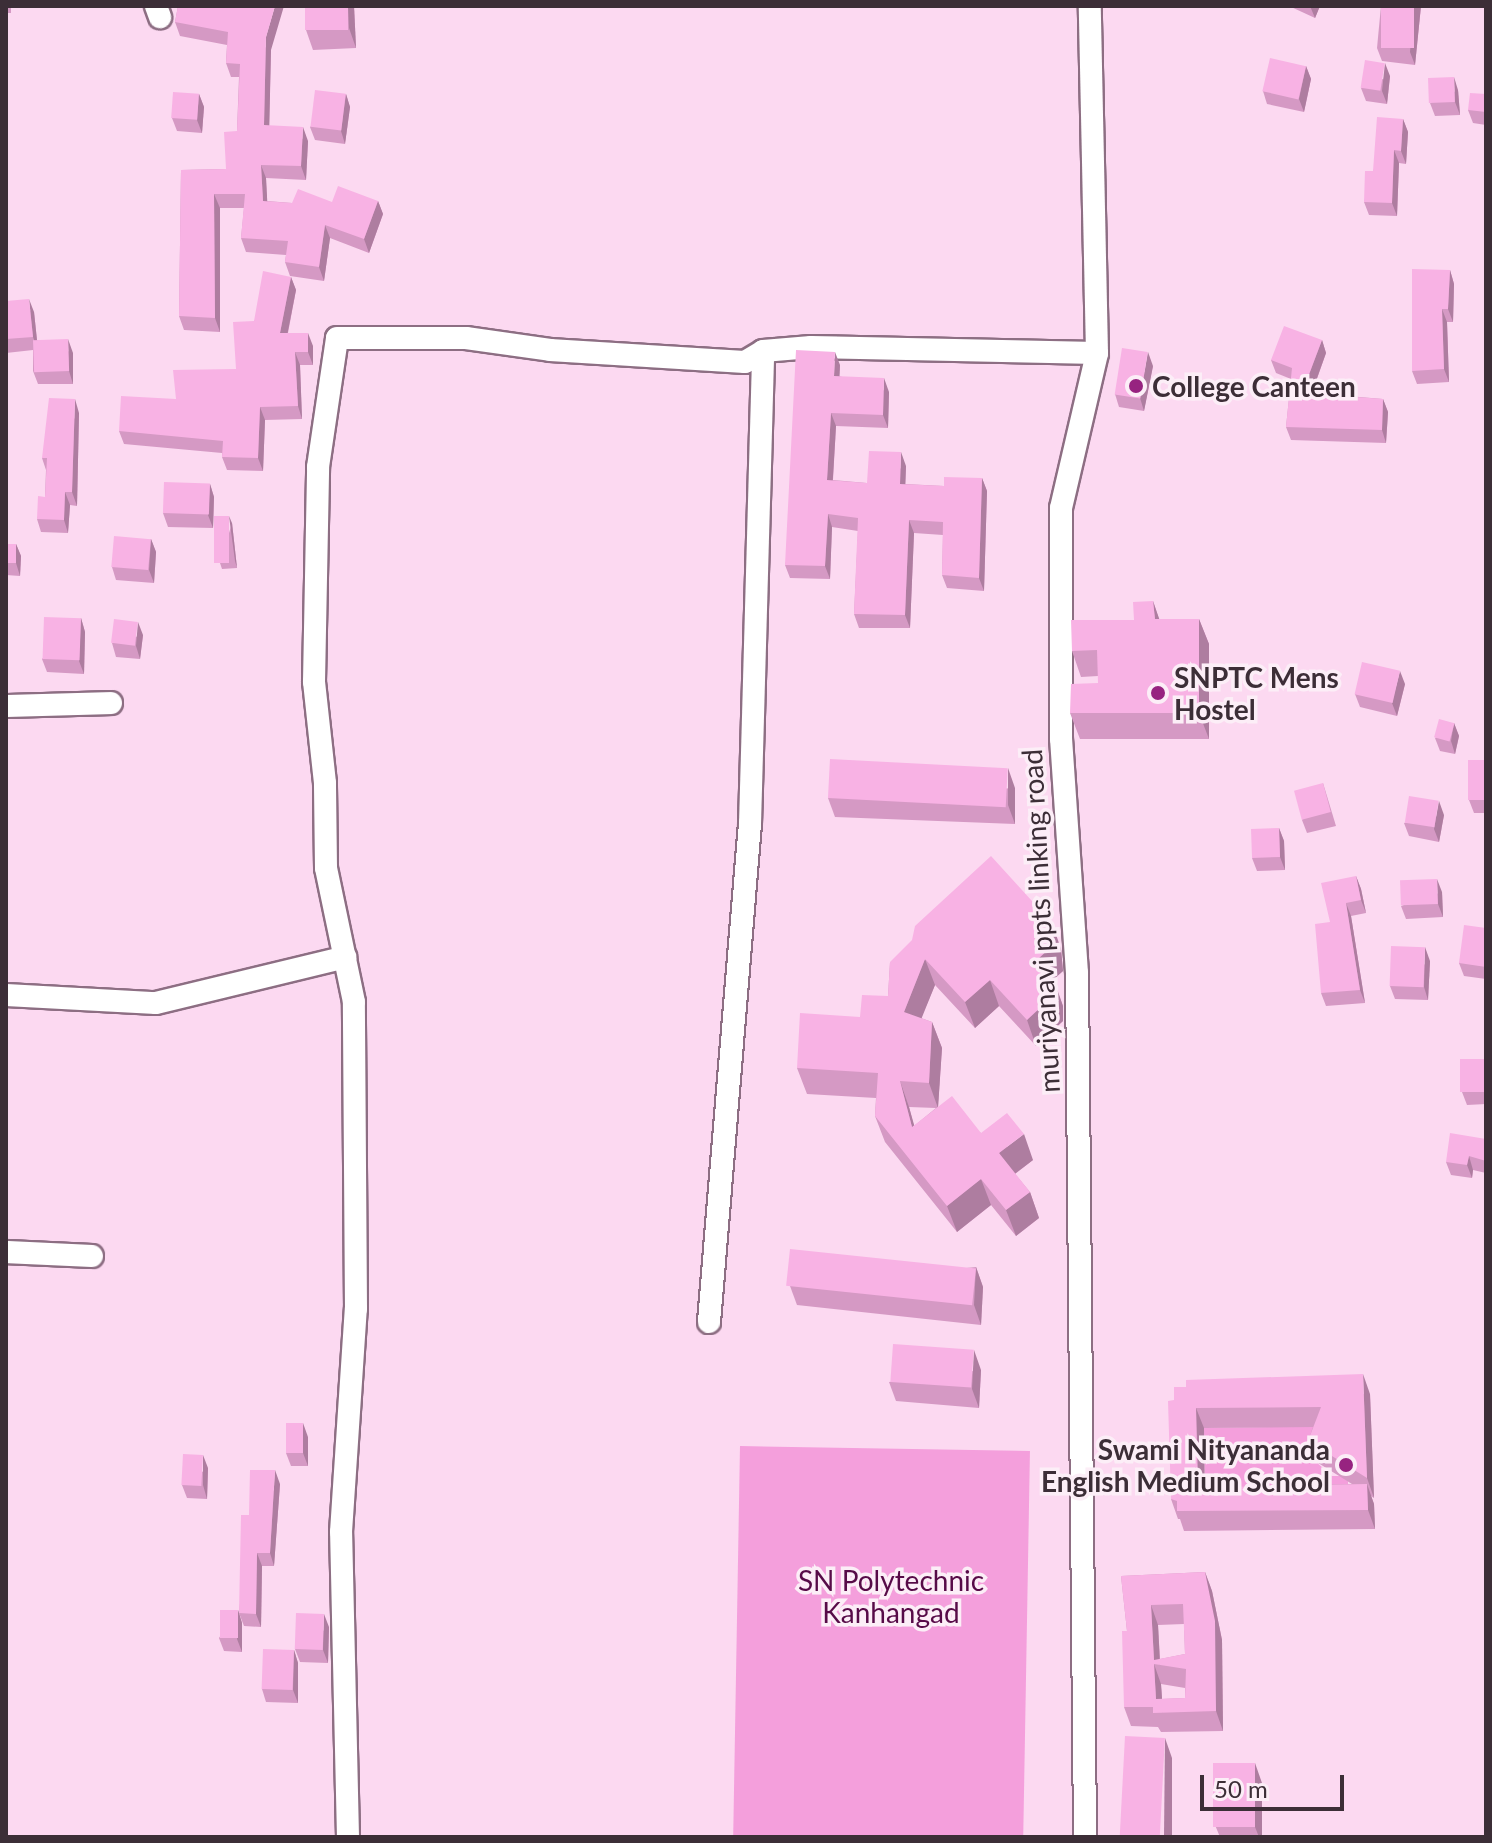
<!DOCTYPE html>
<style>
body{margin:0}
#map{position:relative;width:1492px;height:1843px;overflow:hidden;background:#fcd9f1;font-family:Lato,sans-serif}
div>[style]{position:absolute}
.green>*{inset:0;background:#f49fdc;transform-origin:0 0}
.roads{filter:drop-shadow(2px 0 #8d6e83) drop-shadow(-2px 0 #8d6e83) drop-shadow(0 2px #8d6e83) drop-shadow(0 -2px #8d6e83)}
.minor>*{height:22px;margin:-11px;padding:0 11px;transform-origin:11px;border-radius:11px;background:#fff}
.wall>*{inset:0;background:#d599c4;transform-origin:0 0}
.shaded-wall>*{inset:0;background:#ae7da0}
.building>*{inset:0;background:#f8b2e4;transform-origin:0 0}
.dots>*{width:22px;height:22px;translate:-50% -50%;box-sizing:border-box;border:4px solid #fceef7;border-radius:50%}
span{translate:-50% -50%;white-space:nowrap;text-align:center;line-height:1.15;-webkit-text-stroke:7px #fceef7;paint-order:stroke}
.poi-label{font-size:28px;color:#3c2e37;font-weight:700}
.left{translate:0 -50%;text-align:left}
.right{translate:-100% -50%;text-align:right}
.street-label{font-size:28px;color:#3c2e37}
.park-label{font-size:28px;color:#570b48}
.frame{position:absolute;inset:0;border:8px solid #3c2e37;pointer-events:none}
.scale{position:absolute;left:1200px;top:1775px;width:144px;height:36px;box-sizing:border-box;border:4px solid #3c2e37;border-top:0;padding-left:10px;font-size:24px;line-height:28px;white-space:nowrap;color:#3c2e37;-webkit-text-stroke:6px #fceef7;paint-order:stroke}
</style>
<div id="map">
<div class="green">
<i style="clip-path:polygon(1344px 1426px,1315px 1461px,1332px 1476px,1348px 1476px,1348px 1504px,1205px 1506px,1204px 1428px)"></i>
<i style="left:740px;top:1446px;width:290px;height:392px;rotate:1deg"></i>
</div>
<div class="roads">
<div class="minor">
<i style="left:156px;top:6px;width:12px;rotate:70deg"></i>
<i style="left:6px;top:706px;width:105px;rotate:-1.6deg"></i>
<i style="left:6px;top:995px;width:150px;rotate:3.1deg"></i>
<i style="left:156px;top:1003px;width:195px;rotate:-13.6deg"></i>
<i style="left:6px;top:1252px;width:86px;rotate:2.7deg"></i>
<i style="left:709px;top:1322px;width:500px;rotate:-85.3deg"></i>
<i style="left:750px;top:824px;width:473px;rotate:-88.4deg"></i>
<i style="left:348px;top:1837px;width:305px;rotate:-91.3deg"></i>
<i style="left:341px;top:1532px;width:224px;rotate:-86.2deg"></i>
<i style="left:356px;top:1309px;width:307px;rotate:-90.4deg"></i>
<i style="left:354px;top:1002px;width:137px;rotate:-101.8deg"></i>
<i style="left:326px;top:868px;width:85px;rotate:-90.7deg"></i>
<i style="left:325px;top:783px;width:102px;rotate:-96.2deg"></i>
<i style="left:314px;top:682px;width:215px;rotate:-88.9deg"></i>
<i style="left:318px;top:467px;width:130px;rotate:-81.6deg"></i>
<i style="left:337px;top:338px;width:129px"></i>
<i style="left:466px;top:338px;width:85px;rotate:8.1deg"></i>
<i style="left:550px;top:350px;width:195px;rotate:3.5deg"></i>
<i style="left:745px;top:362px;width:21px;rotate:-31deg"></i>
<i style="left:763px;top:351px;width:48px;rotate:-4.8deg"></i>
<i style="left:811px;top:347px;width:286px;rotate:1.2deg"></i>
<i style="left:1085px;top:1837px;width:864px;rotate:-90.53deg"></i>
<i style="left:1077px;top:973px;width:235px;rotate:-93.9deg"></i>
<i style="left:1061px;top:739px;width:231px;rotate:-90deg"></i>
<i style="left:1061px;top:508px;width:159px;rotate:-76.9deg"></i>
<i style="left:1097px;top:353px;width:347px;rotate:-91.2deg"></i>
</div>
</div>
<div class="wall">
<i style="left:6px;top:6px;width:5px;height:7px"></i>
<i style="clip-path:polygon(178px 6px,271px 50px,269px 126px,308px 141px,306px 180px,266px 178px,267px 201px,292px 203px,378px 201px,383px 214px,369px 253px,330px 238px,324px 281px,290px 276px,285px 262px,286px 255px,246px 252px,241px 238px,244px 208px,220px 208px,220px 332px,184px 330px,179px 316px,181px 170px,226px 169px,237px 131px,239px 77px,231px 77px,226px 63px,227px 45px,180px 36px,175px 22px)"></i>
<i style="clip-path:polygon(305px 6px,354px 6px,356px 48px,313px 50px,306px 30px)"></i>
<i style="clip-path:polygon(1289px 6px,1320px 6px,1315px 18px)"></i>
<i style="clip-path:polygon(1381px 6px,1421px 6px,1415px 65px,1382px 61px,1377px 48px)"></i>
<i style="clip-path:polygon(1306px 66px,1311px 79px,1304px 112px,1267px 104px,1263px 91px)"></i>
<i style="clip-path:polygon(1390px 76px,1387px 104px,1366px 101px,1361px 88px)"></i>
<i style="clip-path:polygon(1458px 90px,1460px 115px,1435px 116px,1430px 103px)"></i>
<i style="clip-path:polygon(199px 94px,204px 107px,202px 133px,177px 131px,172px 118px)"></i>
<i style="clip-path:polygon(346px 94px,350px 107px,345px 144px,315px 140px,310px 127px)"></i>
<i style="clip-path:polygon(1486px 94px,1486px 125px,1473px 123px,1468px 110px)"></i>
<i style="clip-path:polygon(1403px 119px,1408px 132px,1406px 164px,1399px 163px,1397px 216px,1369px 215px,1364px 202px,1373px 171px)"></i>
<i style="clip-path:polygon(1450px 270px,1454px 284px,1453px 322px,1447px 322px,1449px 382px,1417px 384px,1412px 371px)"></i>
<i style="clip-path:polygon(291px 277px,296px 290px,288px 333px,313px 346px,313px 365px,300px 365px,302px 419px,265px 420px,263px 471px,227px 470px,222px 457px,222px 453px,124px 444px,119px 431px,176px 399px,236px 369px,254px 321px)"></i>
<i style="clip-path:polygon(6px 301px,34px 312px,37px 340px,73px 353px,73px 384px,38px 384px,33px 371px,33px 350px,6px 353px)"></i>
<i style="clip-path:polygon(1322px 340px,1326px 353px,1312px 393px,1383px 399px,1388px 412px,1386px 443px,1291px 440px,1286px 427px,1291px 379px,1276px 373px,1271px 360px)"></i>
<i style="clip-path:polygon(840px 365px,839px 376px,889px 392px,888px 428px,836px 426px,833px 480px,867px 483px,906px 466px,905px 484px,944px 486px,982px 478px,987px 491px,984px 591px,947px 588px,942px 575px,943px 535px,914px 533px,910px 628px,859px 628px,854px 614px,858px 531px,832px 527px,830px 579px,790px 578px,785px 565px)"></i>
<i style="clip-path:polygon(1153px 366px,1144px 411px,1119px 407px,1115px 394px)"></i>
<i style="clip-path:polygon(79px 413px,77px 506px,70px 505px,68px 533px,41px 532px,37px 519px,45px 497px,46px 470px,42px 458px)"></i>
<i style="clip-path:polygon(210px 484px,214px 497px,213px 528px,168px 527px,163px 513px)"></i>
<i style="clip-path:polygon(232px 523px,237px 568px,222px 569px,220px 563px)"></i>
<i style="clip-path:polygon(151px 539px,156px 552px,154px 583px,116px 580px,112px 567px)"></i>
<i style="clip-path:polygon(6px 544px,16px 544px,21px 556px,20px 576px,6px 575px)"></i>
<i style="clip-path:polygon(1153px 601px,1159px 619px,1199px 619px,1209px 644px,1209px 739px,1080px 739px,1070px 713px,1098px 683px,1098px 676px,1081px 677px,1072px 651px,1134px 620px)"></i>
<i style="clip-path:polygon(81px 618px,85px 632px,84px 674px,47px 672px,42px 659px)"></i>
<i style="clip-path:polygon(143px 635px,140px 659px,116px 657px,112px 643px)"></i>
<i style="clip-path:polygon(1405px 684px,1397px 716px,1360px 707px,1355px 694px)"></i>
<i style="clip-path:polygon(1454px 723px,1459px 736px,1455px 754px,1440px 751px,1435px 738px)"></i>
<i style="clip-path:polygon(1486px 760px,1486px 813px,1474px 813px,1469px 800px)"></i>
<i style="clip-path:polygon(1323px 783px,1336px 826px,1307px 833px,1302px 820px)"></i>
<i style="clip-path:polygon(1015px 788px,1015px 824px,835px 817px,828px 798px)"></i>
<i style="clip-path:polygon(1444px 815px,1439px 842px,1409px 836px,1404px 823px)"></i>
<i style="clip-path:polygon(1279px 828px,1284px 841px,1285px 870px,1257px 871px,1252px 858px)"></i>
<i style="clip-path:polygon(1356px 876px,1361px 889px,1366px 913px,1351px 916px,1365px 1003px,1326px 1006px,1321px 993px,1330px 922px)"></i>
<i style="clip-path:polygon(1442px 892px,1443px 917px,1406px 919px,1401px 906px)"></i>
<i style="clip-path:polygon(1486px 928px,1486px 979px,1464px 976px,1459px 963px)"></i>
<i style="clip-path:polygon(evenodd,1061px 949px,1063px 971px,1053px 980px,1063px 1006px,1063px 1021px,1036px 1046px,999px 1006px,975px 1028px,935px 985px,921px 1018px,932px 1022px,942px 1048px,938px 1107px,981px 1133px,1033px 1160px,1015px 1174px,1030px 1192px,1039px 1218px,1016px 1236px,991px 1205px,957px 1232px,885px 1142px,875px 1116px,876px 1098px,807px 1094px,797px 1068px,860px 1017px,888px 996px,890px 962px,1061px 949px,909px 1107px,936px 1108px,914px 1126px,909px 1107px)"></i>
<i style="clip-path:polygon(1430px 961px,1428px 1000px,1395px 999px,1390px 986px)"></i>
<i style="clip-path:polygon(1486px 1059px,1486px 1104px,1467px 1105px,1462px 1092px)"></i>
<i style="clip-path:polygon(1486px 1139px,1486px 1173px,1473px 1170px,1472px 1178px,1451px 1175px,1446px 1162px)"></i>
<i style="clip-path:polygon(976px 1267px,983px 1287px,981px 1325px,797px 1305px,790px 1286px)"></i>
<i style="clip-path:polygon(981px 1370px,979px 1408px,896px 1401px,889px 1382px)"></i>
<i style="clip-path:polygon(evenodd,1370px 1394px,1374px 1498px,1371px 1496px,1374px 1504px,1375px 1529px,1184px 1531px,1180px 1519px,1178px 1519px,1171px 1499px,1174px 1400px,1370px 1394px,1313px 1427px,1308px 1441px,1315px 1461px,1352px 1484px,1204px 1487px,1204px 1428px,1313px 1427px)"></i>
<i style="clip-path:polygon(308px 1437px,308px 1466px,291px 1466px,286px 1453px)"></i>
<i style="clip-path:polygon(208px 1468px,207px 1499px,187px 1498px,182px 1485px)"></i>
<i style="clip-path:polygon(280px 1484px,274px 1566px,262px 1566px,261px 1627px,244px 1626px,239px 1613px,249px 1515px)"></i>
<i style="clip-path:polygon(evenodd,1205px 1572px,1212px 1591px,1222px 1640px,1223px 1731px,1161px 1732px,1158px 1727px,1131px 1726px,1124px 1707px,1127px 1631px,1121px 1576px,1205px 1572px,1184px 1624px,1185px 1654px,1160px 1659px,1158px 1625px,1184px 1624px,1205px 1572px,1161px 1684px,1185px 1688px,1185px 1698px,1162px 1699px,1161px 1684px)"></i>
<i style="clip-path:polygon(238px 1610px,242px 1623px,242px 1652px,224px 1651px,219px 1638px)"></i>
<i style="clip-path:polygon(329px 1627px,328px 1663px,300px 1662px,295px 1649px)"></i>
<i style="clip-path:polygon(294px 1650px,298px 1663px,298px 1703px,266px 1702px,262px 1689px)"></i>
<i style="clip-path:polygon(1262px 1783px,1262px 1837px,1220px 1837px,1215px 1825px)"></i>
</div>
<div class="shaded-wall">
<i style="clip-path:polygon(275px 6px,284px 6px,271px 50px,269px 139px,264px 125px,266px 37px)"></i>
<i style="clip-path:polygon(348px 6px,354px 6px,356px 48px,349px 28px)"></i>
<i style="clip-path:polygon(1310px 6px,1320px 6px,1315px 18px)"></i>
<i style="clip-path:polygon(1414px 6px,1421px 6px,1415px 65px,1410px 52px)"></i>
<i style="clip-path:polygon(1385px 63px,1390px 76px,1387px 104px,1382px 91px)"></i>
<i style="clip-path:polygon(1306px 66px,1311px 79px,1304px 112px,1299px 99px)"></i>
<i style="clip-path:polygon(1454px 77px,1458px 90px,1460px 115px,1455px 102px)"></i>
<i style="clip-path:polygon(199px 94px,204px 107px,202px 133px,197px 120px)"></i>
<i style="clip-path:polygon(346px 94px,350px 107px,345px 144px,341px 131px)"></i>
<i style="clip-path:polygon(1403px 119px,1408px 132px,1406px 164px,1401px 151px)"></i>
<i style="clip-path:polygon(303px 127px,308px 141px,306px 180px,301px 166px)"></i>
<i style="clip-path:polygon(1394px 150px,1399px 163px,1397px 216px,1392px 203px)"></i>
<i style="clip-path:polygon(261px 165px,266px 178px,268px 215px,263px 201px)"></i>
<i style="clip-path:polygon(214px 194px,220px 208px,220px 332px,215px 318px)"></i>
<i style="clip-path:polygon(378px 201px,383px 214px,369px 253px,364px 239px)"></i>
<i style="clip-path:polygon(325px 225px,330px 238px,324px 281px,319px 267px)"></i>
<i style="clip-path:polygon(1450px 270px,1454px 284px,1453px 322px,1448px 309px)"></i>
<i style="clip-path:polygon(291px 277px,296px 290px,285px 346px,280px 333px)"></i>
<i style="clip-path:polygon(29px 299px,34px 312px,38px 350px,33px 337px)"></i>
<i style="clip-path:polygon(1442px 309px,1447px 322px,1449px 382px,1444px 369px)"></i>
<i style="clip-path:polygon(308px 333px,313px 346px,313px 365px,308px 352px)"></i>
<i style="clip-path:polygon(68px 339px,73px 353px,73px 384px,69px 371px)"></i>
<i style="clip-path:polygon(1322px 340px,1326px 353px,1307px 406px,1302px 393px)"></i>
<i style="clip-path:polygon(295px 352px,300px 365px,302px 419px,298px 406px)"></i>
<i style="clip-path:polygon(835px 352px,840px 365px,839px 389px,834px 376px)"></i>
<i style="clip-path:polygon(1148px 352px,1153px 366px,1144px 411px,1140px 398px)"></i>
<i style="clip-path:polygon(884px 378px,889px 392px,888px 428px,883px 415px)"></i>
<i style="clip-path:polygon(75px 399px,79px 413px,77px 506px,72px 492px)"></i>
<i style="clip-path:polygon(1383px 399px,1388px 412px,1386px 443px,1382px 430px)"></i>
<i style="clip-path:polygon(260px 407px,265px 420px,263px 471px,258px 458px)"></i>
<i style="clip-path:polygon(831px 413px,836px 426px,832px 493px,827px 480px)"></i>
<i style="clip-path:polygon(901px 452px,906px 466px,905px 497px,900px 484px)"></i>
<i style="clip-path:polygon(982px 478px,987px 491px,984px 591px,979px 578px)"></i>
<i style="clip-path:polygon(210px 484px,214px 497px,213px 528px,208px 515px)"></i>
<i style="clip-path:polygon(65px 492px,70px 505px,68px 533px,64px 520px)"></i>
<i style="clip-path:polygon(828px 514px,832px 527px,830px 579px,825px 566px)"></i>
<i style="clip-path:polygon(229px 516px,232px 523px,237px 568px,235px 561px)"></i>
<i style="clip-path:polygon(909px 520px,914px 533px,910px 628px,905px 615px)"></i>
<i style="clip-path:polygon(151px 539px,156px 552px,154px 583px,149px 570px)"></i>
<i style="clip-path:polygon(16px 544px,21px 556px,20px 576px,16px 563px)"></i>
<i style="clip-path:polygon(1153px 601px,1162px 627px,1155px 619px)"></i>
<i style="clip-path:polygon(81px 618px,85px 632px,84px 674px,79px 661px)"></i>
<i style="clip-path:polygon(1199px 619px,1209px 644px,1209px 739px,1199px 713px)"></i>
<i style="clip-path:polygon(138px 622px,143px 635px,140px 659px,136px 646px)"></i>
<i style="clip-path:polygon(1400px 671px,1405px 684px,1397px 716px,1392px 703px)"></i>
<i style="clip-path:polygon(1454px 723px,1459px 736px,1455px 754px,1451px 741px)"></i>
<i style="clip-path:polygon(1008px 768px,1015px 788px,1015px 824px,1008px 805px)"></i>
<i style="clip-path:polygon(1439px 801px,1444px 815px,1439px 842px,1434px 829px)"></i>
<i style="clip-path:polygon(1279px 828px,1284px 841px,1285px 870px,1280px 857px)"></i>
<i style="clip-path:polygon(1356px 876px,1361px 889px,1366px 913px,1361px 900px)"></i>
<i style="clip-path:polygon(1437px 879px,1442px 892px,1443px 917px,1438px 904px)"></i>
<i style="clip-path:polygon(1346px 903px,1351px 916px,1365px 1003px,1360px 990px)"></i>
<i style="clip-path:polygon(1052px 923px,1061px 949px,1063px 971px,1045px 987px,1036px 961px)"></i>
<i style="clip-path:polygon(1425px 947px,1430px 961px,1428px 1000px,1424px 987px)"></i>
<i style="clip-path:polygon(925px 959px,935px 985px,914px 1037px,904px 1012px)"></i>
<i style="clip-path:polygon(990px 980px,999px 1006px,975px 1028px,965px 1002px)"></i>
<i style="clip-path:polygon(1054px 980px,1063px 1006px,1063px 1021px,1036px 1046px,1027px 1020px)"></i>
<i style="clip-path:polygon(932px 1022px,942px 1048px,938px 1108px,929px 1083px)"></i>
<i style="clip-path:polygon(900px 1081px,909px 1107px,922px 1153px,912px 1127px)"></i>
<i style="clip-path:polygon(1024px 1134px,1033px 1160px,1008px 1179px,999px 1153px)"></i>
<i style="clip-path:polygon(1469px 1156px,1473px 1170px,1472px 1178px,1467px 1165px)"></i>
<i style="clip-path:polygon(981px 1179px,991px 1205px,957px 1232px,947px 1206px)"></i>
<i style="clip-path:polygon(1030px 1192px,1039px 1218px,1016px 1236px,1006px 1210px)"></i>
<i style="clip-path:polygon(976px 1267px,983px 1287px,981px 1325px,974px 1305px)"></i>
<i style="clip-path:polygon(974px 1350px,981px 1370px,979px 1408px,972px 1389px)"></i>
<i style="clip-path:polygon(1363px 1374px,1370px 1394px,1374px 1498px,1367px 1478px)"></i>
<i style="clip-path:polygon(1196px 1408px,1204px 1428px,1205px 1506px,1198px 1487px)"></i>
<i style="clip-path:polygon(303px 1423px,308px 1437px,308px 1466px,303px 1453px)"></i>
<i style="clip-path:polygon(203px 1455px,208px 1468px,207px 1499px,203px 1485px)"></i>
<i style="clip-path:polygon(275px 1470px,280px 1484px,274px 1566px,270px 1553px)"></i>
<i style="clip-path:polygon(1367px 1484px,1374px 1504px,1375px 1529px,1368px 1510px)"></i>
<i style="clip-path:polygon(257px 1553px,262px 1566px,261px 1627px,256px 1614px)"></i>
<i style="clip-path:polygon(1205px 1572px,1212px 1591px,1222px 1640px,1223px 1731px,1216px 1711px)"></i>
<i style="clip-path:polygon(1151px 1605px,1158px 1625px,1160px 1665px,1154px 1660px)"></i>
<i style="clip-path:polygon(238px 1610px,242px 1623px,242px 1652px,237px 1639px)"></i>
<i style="clip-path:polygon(324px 1614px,329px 1627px,328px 1663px,323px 1650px)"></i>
<i style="clip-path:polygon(294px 1650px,298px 1663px,298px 1703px,293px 1690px)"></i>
<i style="clip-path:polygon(1154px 1664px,1161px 1684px,1163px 1713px,1156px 1699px)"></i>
<i style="clip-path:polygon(1165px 1738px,1172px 1758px,1172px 1837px,1164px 1837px)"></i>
<i style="clip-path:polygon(1255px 1763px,1262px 1783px,1262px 1837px,1259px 1837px,1255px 1827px)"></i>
</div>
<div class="building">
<i style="clip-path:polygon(178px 6px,275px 6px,266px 37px,264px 125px,303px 127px,301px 166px,261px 165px,263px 201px,292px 203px,298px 189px,332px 202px,338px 186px,378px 201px,364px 239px,325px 225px,319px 267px,285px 262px,288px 241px,241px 238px,245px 194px,214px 194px,215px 318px,179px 316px,181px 170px,226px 169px,224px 132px,237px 131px,240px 64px,226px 63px,228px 32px,175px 22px)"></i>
<i style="left:305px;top:6px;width:43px;height:24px"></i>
<i style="left:1381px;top:6px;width:33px;height:42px"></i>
<i style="left:1270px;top:58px;width:37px;height:34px;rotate:13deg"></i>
<i style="left:1365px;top:60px;width:20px;height:28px;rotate:9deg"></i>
<i style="left:1454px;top:77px;width:25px;height:26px;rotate:88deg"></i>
<i style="left:315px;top:90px;width:31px;height:37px;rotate:7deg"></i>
<i style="left:173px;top:92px;width:26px;height:26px;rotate:4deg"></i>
<i style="clip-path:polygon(1470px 93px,1486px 94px,1486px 112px,1468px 110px)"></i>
<i style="clip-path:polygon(1377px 117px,1403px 119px,1401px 151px,1394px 150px,1392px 203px,1364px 202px,1365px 171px,1373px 171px)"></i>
<i style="clip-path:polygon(1412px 269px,1450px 270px,1448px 309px,1442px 309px,1444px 369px,1412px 371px)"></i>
<i style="clip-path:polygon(263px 271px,291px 277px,280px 333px,308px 333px,308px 352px,295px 352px,298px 406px,260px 407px,258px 458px,222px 457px,223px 441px,119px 431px,121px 396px,176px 399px,173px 370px,236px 369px,233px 322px,254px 321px)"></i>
<i style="clip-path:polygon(29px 299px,33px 337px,6px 339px,6px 301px)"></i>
<i style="clip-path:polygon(1284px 326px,1322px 340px,1302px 393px,1383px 399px,1382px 430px,1286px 427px,1292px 368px,1271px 360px)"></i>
<i style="left:68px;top:339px;width:32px;height:35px;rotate:88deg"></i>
<i style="left:1122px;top:348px;width:26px;height:47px;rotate:9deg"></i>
<i style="clip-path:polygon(796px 350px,835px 352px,834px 376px,884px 378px,883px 415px,831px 413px,827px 480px,867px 483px,869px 451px,901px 452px,900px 484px,944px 486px,944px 477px,982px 478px,979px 578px,942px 575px,943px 522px,909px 520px,905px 615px,854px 614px,858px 518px,828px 514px,825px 566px,785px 565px)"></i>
<i style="clip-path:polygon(49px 398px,75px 399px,72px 492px,65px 492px,64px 520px,37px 519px,38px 496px,45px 497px,47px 458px,42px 458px)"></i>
<i style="left:164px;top:482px;width:46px;height:31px;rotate:2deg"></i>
<i style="left:214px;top:516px;width:15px;height:47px"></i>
<i style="left:114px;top:536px;width:37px;height:31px;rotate:5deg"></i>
<i style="left:6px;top:544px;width:10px;height:19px"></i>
<i style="clip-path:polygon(1153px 601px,1155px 619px,1199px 619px,1199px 713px,1070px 713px,1071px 684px,1098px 683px,1097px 650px,1072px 651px,1071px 620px,1134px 620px,1133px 602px)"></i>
<i style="left:44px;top:617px;width:37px;height:42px;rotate:2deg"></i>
<i style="left:114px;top:619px;width:24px;height:24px;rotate:7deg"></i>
<i style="left:1362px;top:662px;width:39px;height:33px;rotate:13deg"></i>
<i style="left:1439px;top:719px;width:16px;height:19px;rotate:15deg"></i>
<i style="left:830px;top:759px;width:178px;height:39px;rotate:3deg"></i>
<i style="left:1486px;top:760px;width:40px;height:18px;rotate:90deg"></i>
<i style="left:1323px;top:783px;width:30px;height:30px;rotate:75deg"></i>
<i style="left:1409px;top:796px;width:30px;height:27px;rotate:9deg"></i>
<i style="left:1279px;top:828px;width:29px;height:28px;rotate:88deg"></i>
<i style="clip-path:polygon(991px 856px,1052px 923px,1053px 945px,1036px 961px,1054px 980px,1054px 995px,1027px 1020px,990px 980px,965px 1002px,925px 959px,904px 1012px,932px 1022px,929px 1083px,900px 1081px,912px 1127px,952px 1096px,981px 1133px,1007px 1113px,1024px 1134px,999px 1153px,1030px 1192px,1006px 1210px,981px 1179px,947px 1206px,875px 1116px,878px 1073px,797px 1068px,800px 1013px,860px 1017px,862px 995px,888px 996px,890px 962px,912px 940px,915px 926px)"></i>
<i style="clip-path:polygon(1356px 876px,1361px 900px,1346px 903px,1360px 990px,1321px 993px,1315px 924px,1330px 922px,1321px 883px)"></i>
<i style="left:1437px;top:879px;width:25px;height:37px;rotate:88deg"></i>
<i style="clip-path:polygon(1464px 925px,1486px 928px,1486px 967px,1459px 963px)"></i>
<i style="left:1391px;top:946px;width:34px;height:40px;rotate:2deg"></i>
<i style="left:1460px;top:1059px;width:26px;height:33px"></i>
<i style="clip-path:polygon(1450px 1133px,1486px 1139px,1486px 1161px,1469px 1156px,1467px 1165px,1446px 1162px)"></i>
<i style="left:790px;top:1249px;width:187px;height:37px;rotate:6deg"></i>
<i style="left:893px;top:1344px;width:81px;height:38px;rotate:4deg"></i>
<i style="clip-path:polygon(1363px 1374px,1367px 1478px,1308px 1441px,1321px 1407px,1196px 1408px,1198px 1487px,1367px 1484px,1368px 1510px,1177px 1511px,1177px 1501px,1171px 1499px,1168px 1401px,1174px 1400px,1174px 1387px,1186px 1387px,1186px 1380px)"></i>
<i style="left:286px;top:1423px;width:17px;height:30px"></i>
<i style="left:183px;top:1454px;width:20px;height:31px;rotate:3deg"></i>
<i style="clip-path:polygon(250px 1470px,275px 1470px,270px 1553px,257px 1553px,256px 1614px,239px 1613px,241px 1515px,249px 1515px)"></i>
<i style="clip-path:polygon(evenodd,1205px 1572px,1215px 1621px,1216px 1711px,1153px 1713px,1153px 1707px,1124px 1707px,1122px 1631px,1127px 1631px,1121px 1576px,1205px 1572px,1183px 1604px,1185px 1654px,1154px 1660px,1151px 1605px,1183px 1604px,1205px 1572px,1154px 1664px,1186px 1669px,1185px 1698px,1156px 1699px,1154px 1664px)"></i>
<i style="left:220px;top:1610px;width:18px;height:28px"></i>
<i style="left:296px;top:1613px;width:28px;height:36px;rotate:2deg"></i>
<i style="left:263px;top:1649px;width:31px;height:40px;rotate:2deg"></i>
<i style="left:1125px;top:1736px;width:40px;height:101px;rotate:3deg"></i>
<i style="left:1255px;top:1763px;width:64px;height:42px;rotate:90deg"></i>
</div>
<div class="dots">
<i style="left:1136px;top:386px;background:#972380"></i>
<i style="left:1158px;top:693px;background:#972380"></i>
<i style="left:1346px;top:1465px;background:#972380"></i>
</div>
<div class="poi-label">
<span class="left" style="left:1152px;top:386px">College Canteen</span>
<span class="left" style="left:1174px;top:693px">SNPTC Mens<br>Hostel</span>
<span class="right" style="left:1330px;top:1465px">Swami Nityananda<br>English Medium School</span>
</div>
<div class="street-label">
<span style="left:1040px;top:921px;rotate:-93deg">muriyanavi ppts linking road</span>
</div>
<div class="park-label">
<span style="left:891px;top:1596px">SN Polytechnic<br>Kanhangad</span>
</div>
<div class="frame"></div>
<div class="scale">50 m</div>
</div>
